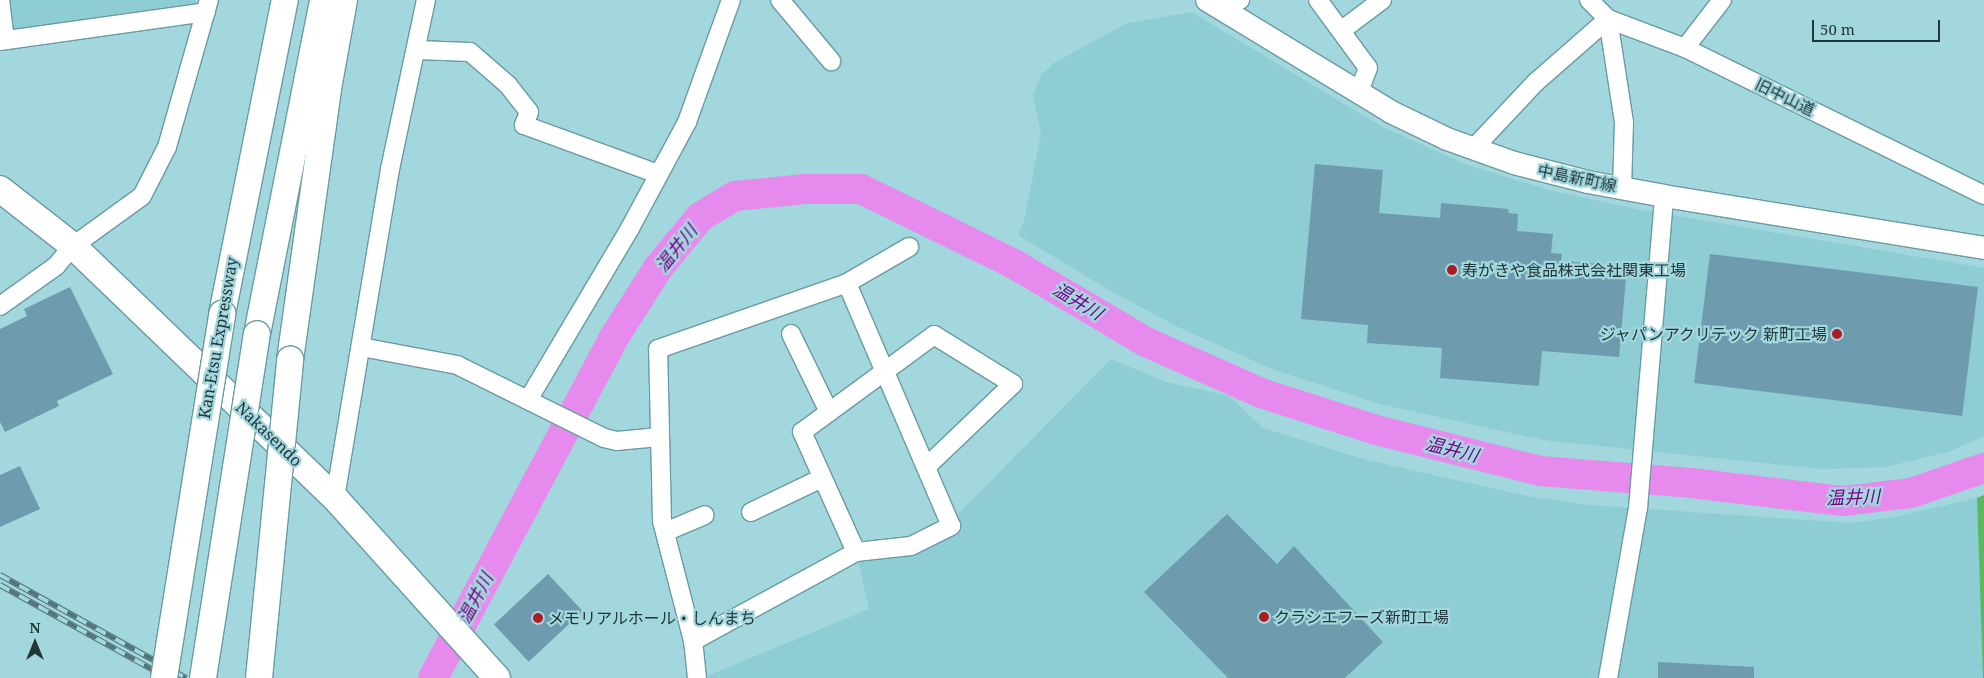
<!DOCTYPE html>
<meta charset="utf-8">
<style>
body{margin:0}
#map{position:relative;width:1984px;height:678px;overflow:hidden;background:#a2d7dd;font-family:"Noto Serif","Noto Sans JP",serif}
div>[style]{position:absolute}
.built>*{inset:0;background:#8ecdd4}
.green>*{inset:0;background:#5ab95e}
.river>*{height:30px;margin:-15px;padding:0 15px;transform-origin:15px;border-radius:15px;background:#e68bed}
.building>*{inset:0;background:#6e9bad;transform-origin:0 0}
.roads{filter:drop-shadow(1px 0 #679ba1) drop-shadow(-1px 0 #679ba1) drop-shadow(0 1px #679ba1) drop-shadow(0 -1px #679ba1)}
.minor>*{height:18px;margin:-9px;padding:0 9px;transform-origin:9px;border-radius:9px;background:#fff}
.major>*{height:22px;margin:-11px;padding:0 11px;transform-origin:11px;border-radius:11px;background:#fff}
.highway>*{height:26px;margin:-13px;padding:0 13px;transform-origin:13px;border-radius:13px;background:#fff}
.rail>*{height:5.5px;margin-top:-2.75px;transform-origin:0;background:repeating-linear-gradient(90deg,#a2d7dd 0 11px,#537579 0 22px);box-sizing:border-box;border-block:1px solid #537579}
.bridges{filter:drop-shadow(1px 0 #679ba1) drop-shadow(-1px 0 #679ba1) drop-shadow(0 1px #679ba1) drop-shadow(0 -1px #679ba1)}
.highway-bridge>*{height:26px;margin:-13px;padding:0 13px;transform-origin:13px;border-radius:13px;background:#fff}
.dots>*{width:14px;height:14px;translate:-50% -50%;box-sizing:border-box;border:2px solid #a2d7dd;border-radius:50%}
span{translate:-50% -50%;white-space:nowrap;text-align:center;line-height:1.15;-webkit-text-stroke:4.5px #a2d7dd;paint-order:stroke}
.street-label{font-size:16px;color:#213639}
.poi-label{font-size:16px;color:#213639}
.left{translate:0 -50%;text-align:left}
.right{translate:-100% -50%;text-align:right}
.water-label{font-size:18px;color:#7c0086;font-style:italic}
.north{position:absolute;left:10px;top:618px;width:50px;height:50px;-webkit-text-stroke:4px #a2d7dd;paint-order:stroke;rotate:0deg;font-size:14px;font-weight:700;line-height:20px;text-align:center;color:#213639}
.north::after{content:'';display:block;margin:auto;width:18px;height:22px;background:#213639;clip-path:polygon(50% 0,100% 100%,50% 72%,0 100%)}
.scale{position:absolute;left:1812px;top:20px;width:128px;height:22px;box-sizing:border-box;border:2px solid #213639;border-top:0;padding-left:6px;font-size:15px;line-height:18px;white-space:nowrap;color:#213639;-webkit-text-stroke:4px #a2d7dd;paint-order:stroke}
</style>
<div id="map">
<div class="built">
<i style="clip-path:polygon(5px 0,196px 0,194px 8px,10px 31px)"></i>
<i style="clip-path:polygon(1192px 12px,1379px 125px,1465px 164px,1552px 191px,1637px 209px,1984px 268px,1984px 436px,1948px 452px,1886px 467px,1821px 469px,1543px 440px,1379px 404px,1272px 369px,1178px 327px,1109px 290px,1018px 235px,1024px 221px,1041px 133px,1033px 96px,1041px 75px,1054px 63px,1127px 23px)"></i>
<i style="clip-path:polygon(1111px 359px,1166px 382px,1229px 396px,1263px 428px,1363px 459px,1532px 497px,1589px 505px,1851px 523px,1895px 517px,1977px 498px,1983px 678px,702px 678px,869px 609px,858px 561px,924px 549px,962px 530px,956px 516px)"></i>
</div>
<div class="green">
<i style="clip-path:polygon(1984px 495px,1984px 678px,1983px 678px,1977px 498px)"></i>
</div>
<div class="river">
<i style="left:433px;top:678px;width:384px;rotate:-62deg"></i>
<i style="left:613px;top:339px;width:84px;rotate:-57.6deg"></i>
<i style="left:658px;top:268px;width:66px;rotate:-50.5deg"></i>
<i style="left:700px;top:217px;width:41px;rotate:-31deg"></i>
<i style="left:735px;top:196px;width:70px;rotate:-5.7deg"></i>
<i style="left:805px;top:189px;width:56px"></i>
<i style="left:861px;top:189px;width:170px;rotate:26.1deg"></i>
<i style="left:1014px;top:264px;width:153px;rotate:30.6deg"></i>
<i style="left:1146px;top:342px;width:126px;rotate:23.9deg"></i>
<i style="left:1261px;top:393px;width:121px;rotate:17.8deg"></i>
<i style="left:1376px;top:430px;width:169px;rotate:14deg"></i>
<i style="left:1540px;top:471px;width:151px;rotate:4.5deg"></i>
<i style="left:1691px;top:483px;width:153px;rotate:6.8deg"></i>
<i style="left:1843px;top:501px;width:68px;rotate:-6.7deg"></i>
<i style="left:1911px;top:493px;width:77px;rotate:-18.9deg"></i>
</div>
<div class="building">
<i style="clip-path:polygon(1315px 164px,1383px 170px,1379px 213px,1440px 218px,1441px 203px,1508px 209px,1509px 213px,1518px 214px,1517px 231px,1553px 234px,1551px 253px,1562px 254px,1561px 261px,1599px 264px,1598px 276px,1626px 278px,1619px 357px,1542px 351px,1539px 386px,1440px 378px,1442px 348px,1367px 343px,1368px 325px,1301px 319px)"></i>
<i style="left:1710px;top:254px;width:270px;height:130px;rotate:7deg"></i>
<i style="clip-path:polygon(70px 287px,113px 374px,57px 401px,59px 406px,5px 432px,0 422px,0 329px,27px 316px,24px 309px)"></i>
<i style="clip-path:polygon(20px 466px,40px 509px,0 527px,0 475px)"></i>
<i style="clip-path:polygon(1227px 514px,1277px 564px,1294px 546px,1383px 642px,1345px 678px,1228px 678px,1144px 592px)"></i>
<i style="left:548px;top:574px;width:51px;height:74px;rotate:47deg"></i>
<i style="clip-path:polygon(1658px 662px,1754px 667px,1754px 678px,1658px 678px)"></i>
</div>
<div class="roads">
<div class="minor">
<i style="left:0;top:0;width:40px;rotate:82.9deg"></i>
<i style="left:780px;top:0;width:80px;rotate:50.1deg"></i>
<i style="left:1318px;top:0;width:84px;rotate:53.7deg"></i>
<i style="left:1368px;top:68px;width:28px;rotate:111deg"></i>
<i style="left:1589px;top:0;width:27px;rotate:45deg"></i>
<i style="left:1608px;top:19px;width:82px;rotate:20.6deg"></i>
<i style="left:1685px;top:48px;width:333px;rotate:26.2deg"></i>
<i style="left:1216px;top:6px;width:25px;rotate:-14deg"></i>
<i style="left:1342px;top:30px;width:50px;rotate:-36.9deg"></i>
<i style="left:0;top:41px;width:208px;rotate:-8deg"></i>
<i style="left:1685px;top:48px;width:61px;rotate:-52.4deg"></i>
<i style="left:417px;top:50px;width:53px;rotate:2.2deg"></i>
<i style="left:470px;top:52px;width:50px;rotate:41deg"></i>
<i style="left:508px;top:85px;width:34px;rotate:52deg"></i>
<i style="left:529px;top:112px;width:14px;rotate:111deg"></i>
<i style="left:524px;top:125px;width:143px;rotate:20.1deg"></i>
<i style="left:1473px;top:149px;width:92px;rotate:-46.8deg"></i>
<i style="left:1536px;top:82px;width:96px;rotate:-41.2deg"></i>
<i style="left:1608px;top:19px;width:104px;rotate:81.2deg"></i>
<i style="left:1624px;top:122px;width:66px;rotate:91.7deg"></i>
<i style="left:0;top:306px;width:69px;rotate:-35.5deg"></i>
<i style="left:56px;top:266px;width:26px;rotate:-50deg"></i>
<i style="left:73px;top:246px;width:85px;rotate:-35.9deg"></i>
<i style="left:142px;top:196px;width:55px;rotate:-63deg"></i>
<i style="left:167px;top:147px;width:153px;rotate:-74.1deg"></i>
<i style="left:791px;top:334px;width:87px;rotate:64deg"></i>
<i style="left:361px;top:347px;width:98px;rotate:10.6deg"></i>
<i style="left:457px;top:365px;width:164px;rotate:26.4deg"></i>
<i style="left:604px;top:438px;width:13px;rotate:13deg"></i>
<i style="left:617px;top:441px;width:42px;rotate:-5.4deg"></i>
<i style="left:528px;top:400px;width:200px;rotate:-59.3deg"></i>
<i style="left:630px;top:228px;width:120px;rotate:-61.7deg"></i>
<i style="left:687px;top:122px;width:130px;rotate:-70.2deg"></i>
<i style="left:335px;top:498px;width:334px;rotate:-80.5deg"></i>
<i style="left:390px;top:169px;width:173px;rotate:-78deg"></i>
<i style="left:751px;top:512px;width:79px;rotate:-25.6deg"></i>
<i style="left:665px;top:532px;width:43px;rotate:-23deg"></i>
<i style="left:856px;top:552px;width:132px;rotate:-114.2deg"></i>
<i style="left:802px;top:432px;width:164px;rotate:-36.3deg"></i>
<i style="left:934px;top:335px;width:93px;rotate:31.8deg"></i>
<i style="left:1013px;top:384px;width:120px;rotate:136.3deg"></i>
<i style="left:693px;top:641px;width:186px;rotate:-28.6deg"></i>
<i style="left:856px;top:552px;width:55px;rotate:-6.2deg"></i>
<i style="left:911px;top:546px;width:45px;rotate:-26.6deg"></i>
<i style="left:951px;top:526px;width:264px;rotate:-113.2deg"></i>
<i style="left:697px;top:678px;width:37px;rotate:-96deg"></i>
<i style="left:693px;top:641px;width:124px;rotate:-104.5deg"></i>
<i style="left:662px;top:521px;width:172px;rotate:-91.3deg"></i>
<i style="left:658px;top:349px;width:200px;rotate:-19.2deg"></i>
<i style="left:847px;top:283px;width:72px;rotate:-30.1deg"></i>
<i style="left:1608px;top:678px;width:173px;rotate:-80deg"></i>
<i style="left:1638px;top:508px;width:313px;rotate:-85.2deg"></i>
</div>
<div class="major">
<i style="left:1207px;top:0;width:215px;rotate:31.3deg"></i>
<i style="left:1391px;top:112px;width:62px;rotate:25.7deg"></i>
<i style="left:1447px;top:139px;width:71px;rotate:19.7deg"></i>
<i style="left:1514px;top:163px;width:76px;rotate:14.4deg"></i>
<i style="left:1588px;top:182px;width:77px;rotate:10.4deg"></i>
<i style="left:1664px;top:196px;width:324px;rotate:9.2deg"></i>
</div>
<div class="highway">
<i style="left:0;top:189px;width:93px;rotate:38deg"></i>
<i style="left:73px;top:246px;width:364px;rotate:43.9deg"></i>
<i style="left:335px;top:498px;width:242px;rotate:48deg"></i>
<i style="left:222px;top:314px;width:320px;rotate:-78.7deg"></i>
<i style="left:257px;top:334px;width:340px;rotate:-78.8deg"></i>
<i style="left:290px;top:360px;width:274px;rotate:-82deg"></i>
<i style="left:328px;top:89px;width:90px;rotate:-79.8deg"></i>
</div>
</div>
<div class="rail">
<i style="left:0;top:575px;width:213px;rotate:29deg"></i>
<i style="left:0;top:585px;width:192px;rotate:29deg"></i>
</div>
<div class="bridges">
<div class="highway-bridge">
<i style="left:164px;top:678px;width:369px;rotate:-80.9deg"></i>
<i style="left:203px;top:678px;width:348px;rotate:-81.1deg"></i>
<i style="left:259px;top:678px;width:320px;rotate:-84.4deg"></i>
</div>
</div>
<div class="dots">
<i style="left:1452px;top:270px;background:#ae1b25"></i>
<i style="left:1837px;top:334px;background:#ae1b25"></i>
<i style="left:1264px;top:617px;background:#ae1b25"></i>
<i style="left:538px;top:618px;background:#ae1b25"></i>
</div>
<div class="street-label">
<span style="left:1785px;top:97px;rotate:26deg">旧中山道</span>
<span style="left:1577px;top:178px;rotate:12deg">中島新町線</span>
<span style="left:218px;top:338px;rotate:-80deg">Kan-Etsu Expressway</span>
<span style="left:269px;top:434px;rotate:44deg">Nakasendo</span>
</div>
<div class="poi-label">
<span class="left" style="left:1462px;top:270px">寿がきや食品株式会社関東工場</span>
<span class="right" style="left:1827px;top:334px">ジャパンアクリテック 新町工場</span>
<span class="left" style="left:1274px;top:617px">クラシエフーズ新町工場</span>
<span class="left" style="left:548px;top:618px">メモリアルホール・しんまち</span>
</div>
<div class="water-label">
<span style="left:676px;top:248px;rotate:-51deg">温井川</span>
<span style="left:1078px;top:301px;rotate:31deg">温井川</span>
<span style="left:1452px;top:449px;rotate:14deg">温井川</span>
<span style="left:1853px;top:497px;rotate:-2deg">温井川</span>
<span style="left:475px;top:598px;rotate:-62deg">温井川</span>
</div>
<div class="north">N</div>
<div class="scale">50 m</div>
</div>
